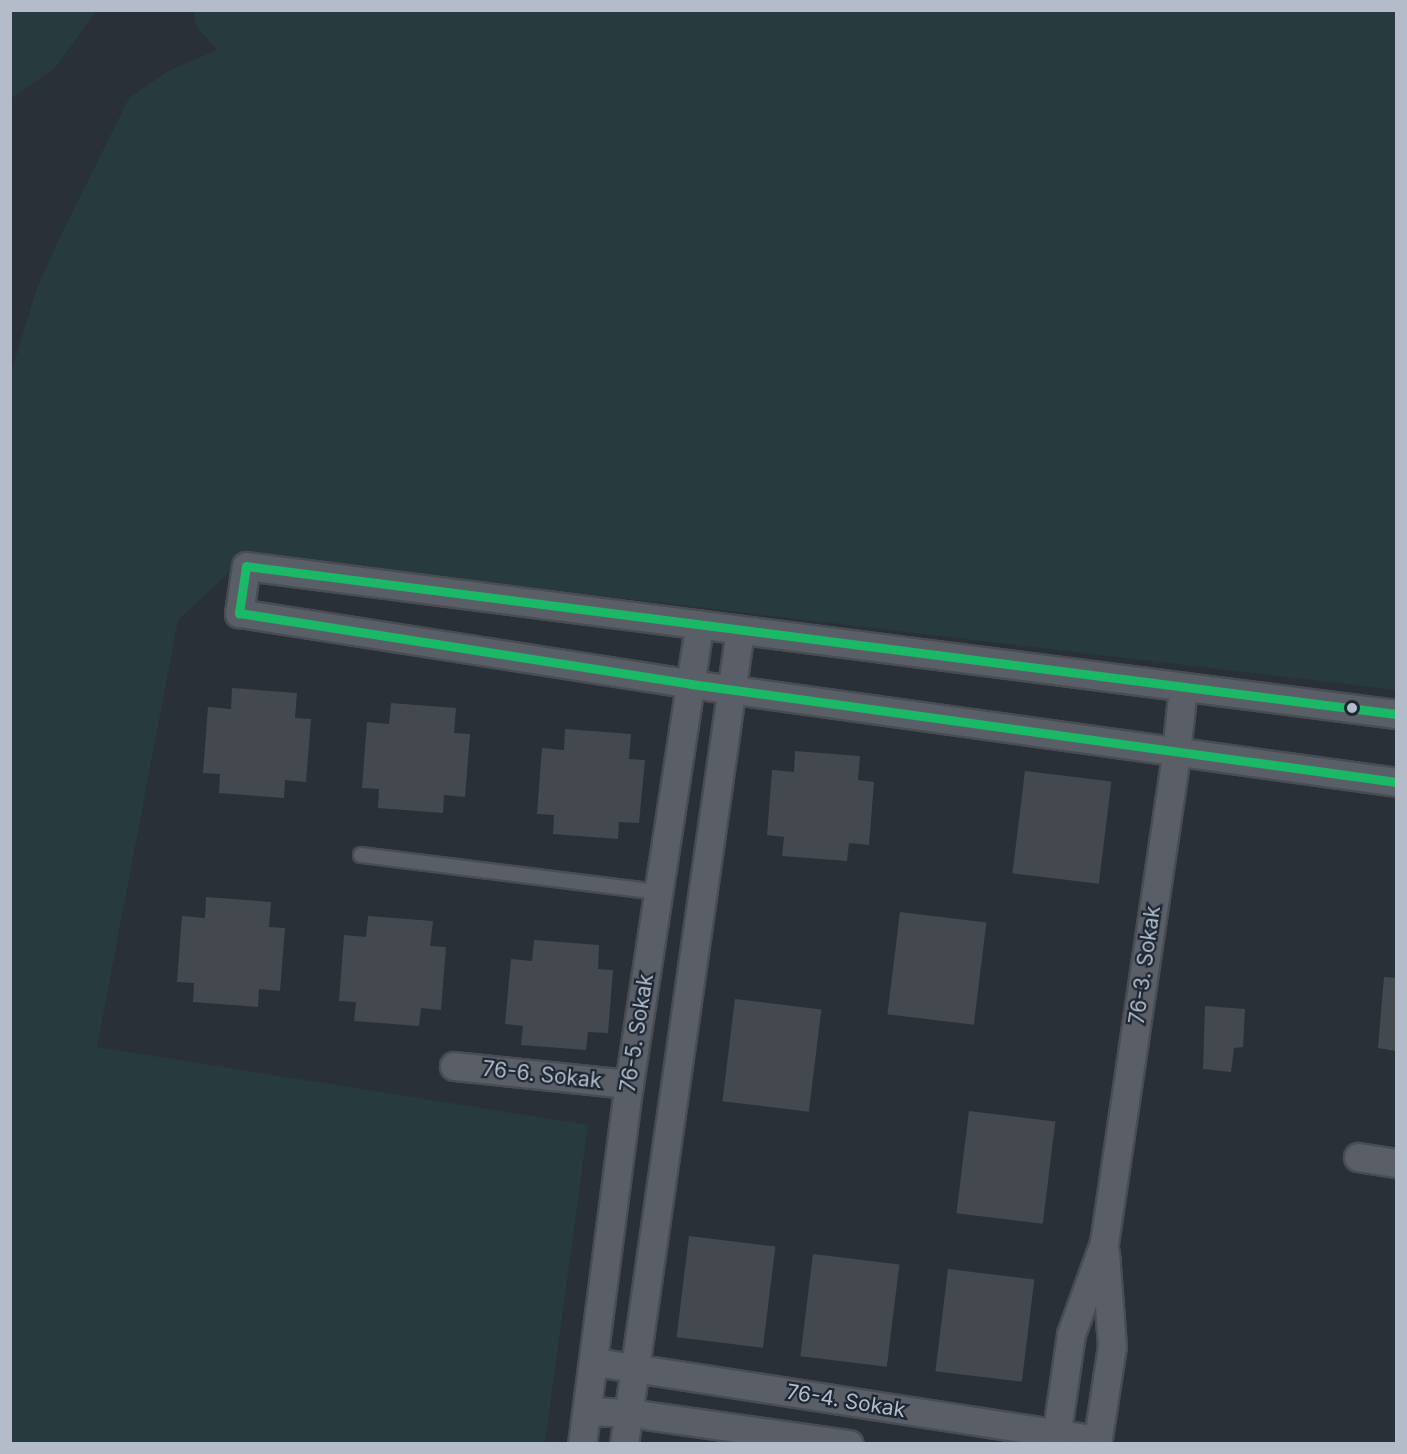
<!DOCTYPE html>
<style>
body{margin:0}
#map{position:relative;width:1407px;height:1454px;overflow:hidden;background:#2a3038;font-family:Inter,sans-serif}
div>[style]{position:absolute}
.green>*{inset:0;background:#273a3e}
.building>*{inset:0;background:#444950;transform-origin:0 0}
.roads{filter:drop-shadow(2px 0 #484c53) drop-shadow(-2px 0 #484c53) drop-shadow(0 2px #484c53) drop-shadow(0 -2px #484c53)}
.lane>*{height:14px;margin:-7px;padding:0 7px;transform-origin:7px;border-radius:7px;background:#5a5e66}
.street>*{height:27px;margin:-13.5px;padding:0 13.5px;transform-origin:13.5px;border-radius:13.5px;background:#5a5e66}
.bus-1>*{height:9px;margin:-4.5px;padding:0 4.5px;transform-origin:4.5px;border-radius:4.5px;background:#1ab867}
.dots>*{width:16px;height:16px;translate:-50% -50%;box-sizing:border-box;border:3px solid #1d2633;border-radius:50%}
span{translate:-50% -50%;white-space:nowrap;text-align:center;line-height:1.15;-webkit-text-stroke:4.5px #1d2633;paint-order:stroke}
.street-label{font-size:21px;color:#b4bcc9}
.frame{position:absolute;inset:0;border:12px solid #b4bcc9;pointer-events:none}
</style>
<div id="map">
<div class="green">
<i style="clip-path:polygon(11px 10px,96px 11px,56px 67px,11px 99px)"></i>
<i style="clip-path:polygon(194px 11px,1396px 11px,1396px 690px,249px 554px,178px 620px,97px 1047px,588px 1125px,545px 1443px,11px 1444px,11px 372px,37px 288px,58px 241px,129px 98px,170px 70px,217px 50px,196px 26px)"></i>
</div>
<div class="building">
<i style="clip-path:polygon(232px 688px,297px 693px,295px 718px,311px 719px,306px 782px,285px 780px,284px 798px,219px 793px,220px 774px,203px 773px,208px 707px,231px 709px)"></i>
<i style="clip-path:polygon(391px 703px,456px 708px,454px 733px,470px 734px,465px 797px,444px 795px,443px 813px,378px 808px,379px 789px,362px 788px,367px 722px,389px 724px)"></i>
<i style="clip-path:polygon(565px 729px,631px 734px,629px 759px,645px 760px,639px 823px,619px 822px,618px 839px,553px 834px,554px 815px,537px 814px,542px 748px,564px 750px)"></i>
<i style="clip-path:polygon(795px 751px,860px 756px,858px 780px,874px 782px,869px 845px,849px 843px,847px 861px,782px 856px,784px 837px,767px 835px,772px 770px,794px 772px)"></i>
<i style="left:1025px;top:771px;width:87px;height:103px;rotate:7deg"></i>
<i style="clip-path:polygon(206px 897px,271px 902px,269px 927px,285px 928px,280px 991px,259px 989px,258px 1007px,193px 1002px,194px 983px,177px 982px,182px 916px,205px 918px)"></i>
<i style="left:900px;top:912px;width:87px;height:103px;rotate:7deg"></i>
<i style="clip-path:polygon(368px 916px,433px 921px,430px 946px,446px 947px,441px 1010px,421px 1008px,419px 1026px,354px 1021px,356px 1002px,339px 1001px,344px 935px,366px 937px)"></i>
<i style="clip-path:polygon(534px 940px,599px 945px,598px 969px,613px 970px,608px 1033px,588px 1032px,586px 1050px,521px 1045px,523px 1026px,505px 1024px,511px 959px,532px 961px)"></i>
<i style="clip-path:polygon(1384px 977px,1396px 978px,1396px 1051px,1378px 1048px)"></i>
<i style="left:735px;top:999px;width:87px;height:103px;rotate:7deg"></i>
<i style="clip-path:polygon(1205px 1006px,1245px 1009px,1243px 1047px,1234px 1048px,1231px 1072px,1203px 1069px)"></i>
<i style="left:969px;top:1111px;width:87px;height:103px;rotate:7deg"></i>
<i style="left:689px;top:1236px;width:87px;height:102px;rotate:7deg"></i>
<i style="left:813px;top:1254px;width:87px;height:103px;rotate:7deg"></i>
<i style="left:948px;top:1269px;width:87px;height:103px;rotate:7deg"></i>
</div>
<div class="roads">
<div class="lane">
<i style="left:361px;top:855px;width:300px;rotate:7.1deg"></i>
</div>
<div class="street">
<i style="left:1396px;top:714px;width:1159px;rotate:-172.67deg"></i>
<i style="left:246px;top:566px;width:48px;rotate:98.5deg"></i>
<i style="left:239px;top:613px;width:458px;rotate:8.9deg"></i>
<i style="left:691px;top:684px;width:712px;rotate:7.91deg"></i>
<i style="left:454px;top:1066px;width:176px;rotate:5.9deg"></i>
<i style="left:1358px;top:1157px;width:38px;rotate:9deg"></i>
<i style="left:595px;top:1362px;width:509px;rotate:8.81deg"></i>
<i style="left:587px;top:1411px;width:43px;rotate:2.7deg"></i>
<i style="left:630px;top:1413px;width:221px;rotate:8.1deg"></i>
<i style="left:582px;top:1444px;width:363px;rotate:-82.6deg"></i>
<i style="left:629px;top:1084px;width:465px;rotate:-81.3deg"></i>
<i style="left:624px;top:1444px;width:822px;rotate:-81.89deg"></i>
<i style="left:1055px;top:1444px;width:111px;rotate:-81.7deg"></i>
<i style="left:1071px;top:1334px;width:97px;rotate:-70.1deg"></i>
<i style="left:1104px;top:1243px;width:495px;rotate:-81.6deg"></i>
<i style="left:1176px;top:753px;width:66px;rotate:-83.9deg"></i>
<i style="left:1097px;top:1444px;width:99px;rotate:-81.3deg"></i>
<i style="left:1112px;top:1346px;width:93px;rotate:-94.3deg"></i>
</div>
</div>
<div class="bus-1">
<i style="left:1396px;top:714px;width:1159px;rotate:-172.67deg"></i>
<i style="left:246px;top:566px;width:48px;rotate:98.5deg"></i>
<i style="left:239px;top:613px;width:458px;rotate:8.9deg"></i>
<i style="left:691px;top:684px;width:712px;rotate:7.91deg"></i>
</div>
<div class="dots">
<i style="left:1352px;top:708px;background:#b4bcc9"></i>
</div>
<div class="street-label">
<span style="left:1145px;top:965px;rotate:-82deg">76-3. Sokak</span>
<span style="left:637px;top:1033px;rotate:-81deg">76-5. Sokak</span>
<span style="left:542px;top:1075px;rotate:6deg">76-6. Sokak</span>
<span style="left:846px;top:1401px;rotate:9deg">76-4. Sokak</span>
</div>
<div class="frame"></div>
</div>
